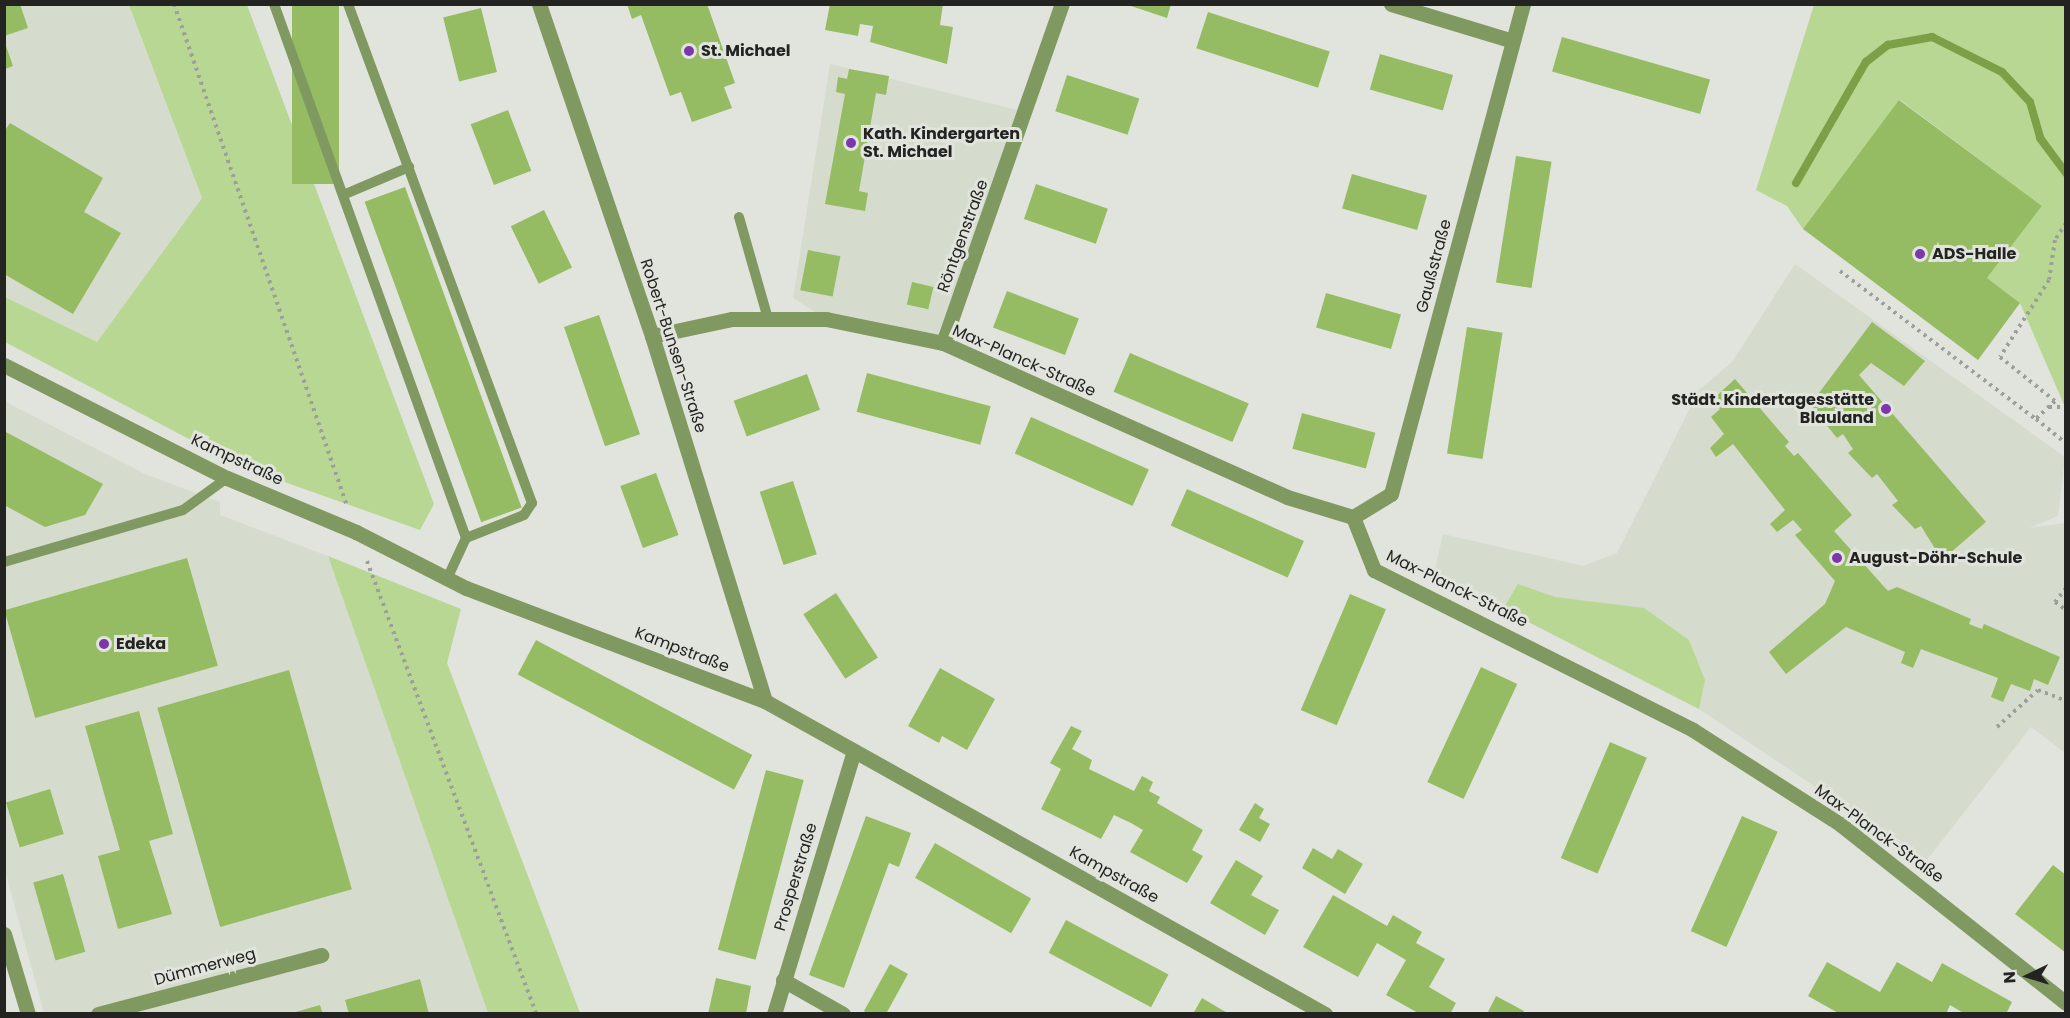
<!DOCTYPE html>
<meta charset="utf-8">
<style>
body{margin:0}
#map{position:relative;width:2070px;height:1018px;overflow:hidden;background:#e0e4dc;font-family:Poppins,sans-serif}
div>[style]{position:absolute}
.built>*{inset:0;background:#d5dccd}
.green>*{inset:0;background:#b8d793}
.stream>*{height:8px;margin:-4px;padding:0 4px;transform-origin:4px;border-radius:4px;background:#7ba046}
.building>*{inset:0;background:#95bc62;transform-origin:0 0}
.path>*{height:4px;margin-top:-2px;transform-origin:0;background:repeating-linear-gradient(90deg,#9da09a 0 3px,transparent 0 7.5px)}
.service>*{height:10px;margin:-5px;padding:0 5px;transform-origin:5px;border-radius:5px;background:#809961}
.minor>*{height:15px;margin:-7.5px;padding:0 7.5px;transform-origin:7.5px;border-radius:7.5px;background:#809961}
.tertiary>*{height:15px;margin:-7.5px;padding:0 7.5px;transform-origin:7.5px;border-radius:7.5px;background:#809961}
.dots>*{width:16px;height:16px;translate:-50% -50%;box-sizing:border-box;border:3px solid #e0e4dc;border-radius:50%}
span{translate:-50% -50%;white-space:nowrap;text-align:center;line-height:1.15;-webkit-text-stroke:6px #e0e4dc;paint-order:stroke}
.poi-label{font-size:16px;color:#232422;font-weight:700}
.left{translate:0 -50%;text-align:left}
.right{translate:-100% -50%;text-align:right}
.street-label{font-size:16px;color:#232422}
.frame{position:absolute;inset:0;border:6px solid #232422;pointer-events:none}
.north{position:absolute;left:1998px;top:946px;width:60px;height:60px;-webkit-text-stroke:4px #e0e4dc;paint-order:stroke;rotate:266deg;font-size:16px;font-weight:700;line-height:24px;text-align:center;color:#232422}
.north::after{content:'';display:block;margin:auto;width:21px;height:27px;background:#232422;clip-path:polygon(50% 0,100% 100%,50% 72%,0 100%)}
</style>
<div id="map">
<div class="built">
<i style="clip-path:polygon(4px 5px,129px 5px,202px 198px,97px 342px,5px 297px)"></i>
<i style="clip-path:polygon(830px 64px,1026px 112px,943px 343px,826px 319px,793px 298px)"></i>
<i style="clip-path:polygon(1795px 264px,2065px 457px,2058px 516px,2029px 528px,2065px 523px,2065px 753px,2031px 727px,1926px 861px,1699px 709px,1434px 574px,1443px 534px,1583px 566px,1617px 553px,1699px 390px,1732px 362px)"></i>
<i style="clip-path:polygon(4px 401px,145px 474px,220px 502px,220px 515px,328px 556px,488px 1013px,44px 1013px,5px 871px)"></i>
</div>
<div class="green">
<i style="clip-path:polygon(129px 5px,247px 5px,434px 504px,420px 530px,242px 467px,5px 342px,5px 297px,97px 342px,202px 198px)"></i>
<i style="clip-path:polygon(1814px 5px,2065px 5px,2065px 407px,2020px 303px,1987px 278px,2042px 206px,1900px 100px,1803px 229px,1787px 206px,1756px 190px)"></i>
<i style="clip-path:polygon(328px 556px,461px 609px,447px 663px,580px 1013px,488px 1013px)"></i>
<i style="clip-path:polygon(1518px 584px,1555px 597px,1644px 608px,1689px 640px,1705px 680px,1699px 709px,1503px 609px)"></i>
</div>
<div class="stream">
<i style="left:1796px;top:183px;width:140px;rotate:-60deg"></i>
<i style="left:1866px;top:62px;width:28px;rotate:-38deg"></i>
<i style="left:1888px;top:45px;width:45px;rotate:-10.3deg"></i>
<i style="left:1932px;top:37px;width:78px;rotate:26.6deg"></i>
<i style="left:2002px;top:72px;width:41px;rotate:47deg"></i>
<i style="left:2030px;top:102px;width:37px;rotate:74deg"></i>
<i style="left:2040px;top:138px;width:44px;rotate:53.4deg"></i>
</div>
<div class="building">
<i style="clip-path:polygon(4px 4px,20px 4px,28px 28px,4px 36px)"></i>
<i style="left:292px;top:4px;width:47px;height:180px"></i>
<i style="clip-path:polygon(627px 4px,707px 4px,735px 83px,724px 87px,732px 108px,692px 122px,681px 92px,670px 96px,641px 15px,632px 19px)"></i>
<i style="clip-path:polygon(830px 4px,943px 4px,940px 25px,953px 27px,947px 64px,870px 42px,873px 26px,860px 24px,858px 36px,825px 30px)"></i>
<i style="clip-path:polygon(1125px 4px,1171px 4px,1167px 18px)"></i>
<i style="left:481px;top:8px;width:66px;height:39px;rotate:76deg"></i>
<i style="left:1208px;top:12px;width:128px;height:38px;rotate:18deg"></i>
<i style="left:1562px;top:37px;width:154px;height:36px;rotate:16deg"></i>
<i style="clip-path:polygon(5px 43px,13px 66px,5px 69px)"></i>
<i style="left:1380px;top:54px;width:76px;height:37px;rotate:16deg"></i>
<i style="clip-path:polygon(849px 69px,889px 76px,886px 95px,876px 93px,859px 191px,868px 193px,865px 211px,825px 204px,845px 94px,836px 92px,838px 77px,847px 79px)"></i>
<i style="left:1067px;top:75px;width:76px;height:38px;rotate:18deg"></i>
<i style="clip-path:polygon(1899px 100px,2042px 206px,1987px 278px,2020px 303px,1978px 360px,1803px 229px)"></i>
<i style="left:508px;top:110px;width:65px;height:40px;rotate:69deg"></i>
<i style="clip-path:polygon(10px 123px,103px 178px,84px 212px,121px 233px,73px 314px,4px 274px,4px 132px)"></i>
<i style="left:1516px;top:156px;width:36px;height:128px;rotate:9deg"></i>
<i style="left:1352px;top:174px;width:78px;height:36px;rotate:16deg"></i>
<i style="left:1036px;top:184px;width:76px;height:37px;rotate:19deg"></i>
<i style="left:405px;top:187px;width:341px;height:43px;rotate:70deg"></i>
<i style="left:544px;top:210px;width:64px;height:37px;rotate:64deg"></i>
<i style="left:808px;top:250px;width:33px;height:41px;rotate:11deg"></i>
<i style="left:912px;top:282px;width:22px;height:23px;rotate:13deg"></i>
<i style="left:1007px;top:291px;width:77px;height:39px;rotate:21deg"></i>
<i style="left:1326px;top:293px;width:78px;height:36px;rotate:16deg"></i>
<i style="left:599px;top:315px;width:126px;height:37px;rotate:71deg"></i>
<i style="clip-path:polygon(1872px 322px,1925px 361px,1904px 386px,1871px 363px,1859px 375px,1986px 522px,1942px 560px,1921px 526px,1915px 529px,1892px 505px,1898px 501px,1877px 474px,1872px 478px,1848px 453px,1853px 449px,1843px 434px,1837px 438px,1810px 405px)"></i>
<i style="left:1467px;top:327px;width:36px;height:128px;rotate:9deg"></i>
<i style="left:1130px;top:353px;width:129px;height:42px;rotate:23deg"></i>
<i style="left:867px;top:373px;width:128px;height:40px;rotate:15deg"></i>
<i style="left:807px;top:374px;width:38px;height:78px;rotate:70deg"></i>
<i style="clip-path:polygon(1735px 379px,1789px 442px,1785px 446px,1794px 456px,1798px 453px,1852px 515px,1834px 531px,1888px 591px,1897px 587px,1971px 619px,1969px 624px,1982px 629px,1984px 624px,2060px 657px,2048px 685px,2034px 679px,2030px 691px,2011px 684px,2003px 702px,1991px 697px,1998px 678px,1921px 649px,1913px 668px,1901px 663px,1905px 652px,1846px 627px,1786px 674px,1769px 652px,1825px 604px,1835px 581px,1795px 535px,1802px 530px,1793px 520px,1777px 532px,1770px 524px,1785px 510px,1733px 444px,1716px 457px,1710px 448px,1724px 434px,1711px 417px,1720px 409px,1712px 400px)"></i>
<i style="left:1302px;top:413px;width:76px;height:37px;rotate:15deg"></i>
<i style="left:1031px;top:417px;width:129px;height:40px;rotate:24deg"></i>
<i style="clip-path:polygon(4px 431px,103px 484px,85px 515px,45px 527px,4px 505px)"></i>
<i style="left:656px;top:473px;width:66px;height:38px;rotate:70deg"></i>
<i style="left:793px;top:481px;width:77px;height:35px;rotate:72deg"></i>
<i style="left:1187px;top:489px;width:128px;height:40px;rotate:24deg"></i>
<i style="left:187px;top:558px;width:112px;height:190px;rotate:74deg"></i>
<i style="left:836px;top:593px;width:77px;height:39px;rotate:57deg"></i>
<i style="left:1350px;top:594px;width:39px;height:126px;rotate:23deg"></i>
<i style="left:536px;top:640px;width:245px;height:39px;rotate:28deg"></i>
<i style="left:1481px;top:667px;width:40px;height:127px;rotate:25deg"></i>
<i style="clip-path:polygon(940px 668px,995px 699px,967px 750px,942px 736px,939px 743px,908px 726px)"></i>
<i style="left:289px;top:670px;width:228px;height:137px;rotate:74deg"></i>
<i style="clip-path:polygon(139px 711px,173px 834px,149px 841px,172px 914px,118px 929px,98px 856px,120px 850px,85px 726px)"></i>
<i style="clip-path:polygon(1071px 726px,1082px 731px,1072px 749px,1092px 760px,1089px 769px,1134px 791px,1142px 776px,1153px 782px,1149px 791px,1160px 797px,1157px 803px,1203px 830px,1192px 850px,1203px 856px,1187px 883px,1130px 852px,1143px 830px,1131px 823px,1114px 815px,1101px 839px,1041px 809px,1061px 769px,1050px 763px)"></i>
<i style="left:1610px;top:742px;width:40px;height:126px;rotate:23deg"></i>
<i style="left:766px;top:770px;width:39px;height:186px;rotate:15deg"></i>
<i style="left:50px;top:789px;width:47px;height:46px;rotate:73deg"></i>
<i style="clip-path:polygon(1255px 803px,1264px 809px,1259px 818px,1270px 824px,1260px 842px,1239px 830px)"></i>
<i style="clip-path:polygon(866px 816px,911px 833px,899px 867px,889px 863px,844px 988px,809px 975px)"></i>
<i style="left:1742px;top:816px;width:39px;height:126px;rotate:24deg"></i>
<i style="left:935px;top:843px;width:111px;height:40px;rotate:30deg"></i>
<i style="clip-path:polygon(1313px 848px,1332px 859px,1338px 849px,1363px 864px,1345px 894px,1302px 868px)"></i>
<i style="clip-path:polygon(1236px 860px,1263px 876px,1251px 895px,1279px 910px,1265px 935px,1210px 903px)"></i>
<i style="clip-path:polygon(2053px 865px,2066px 875px,2066px 953px,2015px 914px)"></i>
<i style="left:63px;top:874px;width:81px;height:31px;rotate:74deg"></i>
<i style="clip-path:polygon(1333px 895px,1387px 926px,1393px 915px,1422px 932px,1416px 943px,1445px 959px,1429px 987px,1456px 1003px,1450px 1014px,1420px 1014px,1386px 995px,1406px 960px,1377px 943px,1358px 977px,1303px 947px)"></i>
<i style="left:1066px;top:920px;width:116px;height:37px;rotate:28deg"></i>
<i style="clip-path:polygon(1827px 962px,1880px 992px,1897px 962px,1932px 982px,1942px 963px,2012px 1002px,2006px 1014px,1965px 1014px,1950px 1005px,1946px 1014px,1840px 1014px,1808px 996px)"></i>
<i style="clip-path:polygon(890px 964px,908px 974px,886px 1014px,868px 1014px,864px 1011px)"></i>
<i style="clip-path:polygon(716px 978px,751px 986px,746px 1014px,708px 1014px)"></i>
<i style="clip-path:polygon(420px 979px,429px 1014px,349px 1014px,345px 1000px)"></i>
<i style="clip-path:polygon(1496px 996px,1524px 1011px,1522px 1014px,1487px 1014px)"></i>
<i style="clip-path:polygon(1202px 998px,1229px 1014px,1193px 1014px)"></i>
<i style="clip-path:polygon(320px 1005px,323px 1014px,292px 1014px,292px 1013px)"></i>
</div>
<div class="path">
<i style="left:174px;top:4px;width:531px;rotate:70.98deg"></i>
<i style="left:2066px;top:223px;width:20px;rotate:123deg"></i>
<i style="left:2055px;top:240px;width:40px;rotate:98.5deg"></i>
<i style="left:2049px;top:280px;width:91px;rotate:122.5deg"></i>
<i style="left:2000px;top:357px;width:70px;rotate:38.7deg"></i>
<i style="left:2055px;top:401px;width:26px;rotate:137deg"></i>
<i style="left:2036px;top:419px;width:38px;rotate:39deg"></i>
<i style="left:1840px;top:271px;width:246px;rotate:37.1deg"></i>
<i style="left:2049px;top:407px;width:17px"></i>
<i style="left:367px;top:561px;width:483px;rotate:69.5deg"></i>
<i style="left:2066px;top:588px;width:18px;rotate:128deg"></i>
<i style="left:2055px;top:602px;width:14px;rotate:36deg"></i>
<i style="left:1997px;top:727px;width:55px;rotate:-42.1deg"></i>
<i style="left:2038px;top:690px;width:30px;rotate:21deg"></i>
</div>
<div class="service">
<i style="left:274px;top:4px;width:567px;rotate:70.22deg"></i>
<i style="left:466px;top:538px;width:45px;rotate:114.9deg"></i>
<i style="left:348px;top:4px;width:532px;rotate:69.76deg"></i>
<i style="left:532px;top:503px;width:14px;rotate:124deg"></i>
<i style="left:524px;top:515px;width:62px;rotate:158.4deg"></i>
<i style="left:343px;top:195px;width:72px;rotate:-23deg"></i>
<i style="left:739px;top:217px;width:106px;rotate:74.1deg"></i>
<i style="left:4px;top:562px;width:186px;rotate:-16.2deg"></i>
<i style="left:183px;top:510px;width:54px;rotate:-36deg"></i>
</div>
<div class="minor">
<i style="left:539px;top:4px;width:351px;rotate:71.2deg"></i>
<i style="left:652px;top:336px;width:382px;rotate:72.8deg"></i>
<i style="left:1391px;top:4px;width:127px;rotate:16.9deg"></i>
<i style="left:652px;top:336px;width:82px;rotate:-12deg"></i>
<i style="left:732px;top:319px;width:94px"></i>
<i style="left:826px;top:319px;width:119px;rotate:11.6deg"></i>
<i style="left:943px;top:343px;width:377px;rotate:24.1deg"></i>
<i style="left:1287px;top:497px;width:69px;rotate:16.9deg"></i>
<i style="left:943px;top:343px;width:359px;rotate:-70.7deg"></i>
<i style="left:1353px;top:517px;width:57px;rotate:68.4deg"></i>
<i style="left:1374px;top:570px;width:357px;rotate:26.6deg"></i>
<i style="left:1693px;top:730px;width:174px;rotate:32.6deg"></i>
<i style="left:1840px;top:824px;width:288px;rotate:38.4deg"></i>
<i style="left:1353px;top:517px;width:44px;rotate:-31.2deg"></i>
<i style="left:1391px;top:494px;width:507px;rotate:-74.92deg"></i>
<i style="left:4px;top:934px;width:84px;rotate:73.3deg"></i>
<i style="left:783px;top:980px;width:69px;rotate:29.5deg"></i>
<i style="left:98px;top:1014px;width:231px;rotate:-14.8deg"></i>
<i style="left:774px;top:1014px;width:275px;rotate:-73.1deg"></i>
</div>
<div class="tertiary">
<i style="left:4px;top:365px;width:250px;rotate:26.9deg"></i>
<i style="left:227px;top:478px;width:140px;rotate:22.7deg"></i>
<i style="left:356px;top:532px;width:123px;rotate:27deg"></i>
<i style="left:466px;top:588px;width:320px;rotate:20.7deg"></i>
<i style="left:765px;top:701px;width:642px;rotate:29.2deg"></i>
</div>
<div class="dots">
<i style="left:689px;top:51px;background:#7c37ab"></i>
<i style="left:851px;top:143px;background:#7c37ab"></i>
<i style="left:1920px;top:254px;background:#7c37ab"></i>
<i style="left:1886px;top:409px;background:#7c37ab"></i>
<i style="left:1837px;top:558px;background:#7c37ab"></i>
<i style="left:104px;top:644px;background:#7c37ab"></i>
</div>
<div class="poi-label">
<span class="left" style="left:701px;top:51px">St. Michael</span>
<span class="left" style="left:863px;top:143px">Kath. Kindergarten<br>St. Michael</span>
<span class="left" style="left:1932px;top:254px">ADS-Halle</span>
<span class="right" style="left:1874px;top:409px">Städt. Kindertagesstätte<br>Blauland</span>
<span class="left" style="left:1849px;top:558px">August-Döhr-Schule</span>
<span class="left" style="left:116px;top:644px">Edeka</span>
</div>
<div class="street-label">
<span style="left:963px;top:236px;rotate:-70deg">Röntgenstraße</span>
<span style="left:1434px;top:266px;rotate:-75deg">Gaußstraße</span>
<span style="left:673px;top:346px;rotate:72deg">Robert-Bunsen-Straße</span>
<span style="left:1024px;top:361px;rotate:24deg">Max-Planck-Straße</span>
<span style="left:237px;top:460px;rotate:25deg">Kampstraße</span>
<span style="left:1457px;top:589px;rotate:26deg">Max-Planck-Straße</span>
<span style="left:682px;top:650px;rotate:21deg">Kampstraße</span>
<span style="left:1879px;top:834px;rotate:36deg">Max-Planck-Straße</span>
<span style="left:1114px;top:875px;rotate:29deg">Kampstraße</span>
<span style="left:796px;top:877px;rotate:-73deg">Prosperstraße</span>
<span style="left:205px;top:967px;rotate:-15deg">Dümmerweg</span>
</div>
<div class="frame"></div>
<div class="north">N</div>
</div>
